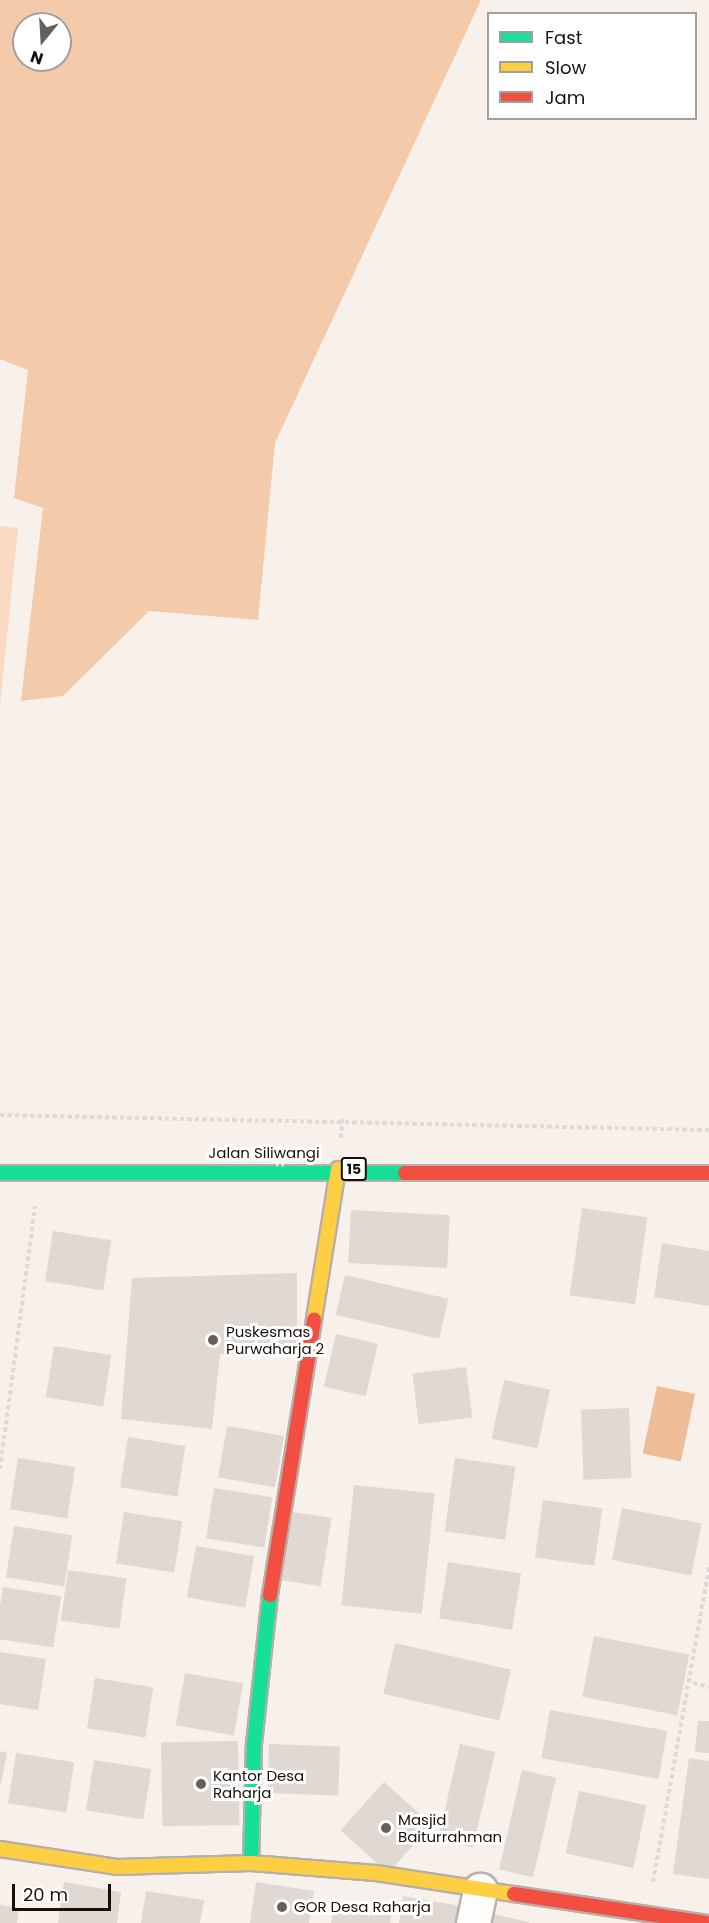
<!DOCTYPE html>
<style>
body{margin:0}
#map{position:relative;width:709px;height:1923px;overflow:hidden;background:#f8f0ea;font-family:Poppins,sans-serif}
div>[style]{position:absolute}
.green>*{inset:0;background:#fadac2}
.forest>*{inset:0;background:#f3caaa}
.water>*{inset:0;background:#eebc96;transform-origin:0 0}
.building>*{inset:0;background:#dfd8d3;transform-origin:0 0}
.path>*{height:4px;margin-top:-2px;transform-origin:0;background:repeating-linear-gradient(90deg,#dddbd9 0 4.5px,transparent 0 7.5px)}
.roads{filter:drop-shadow(2px 0 #b7b0aa) drop-shadow(-2px 0 #b7b0aa) drop-shadow(0 2px #b7b0aa) drop-shadow(0 -2px #b7b0aa)}
.street>*{height:33px;margin:-16.5px;padding:0 16.5px;transform-origin:16.5px;border-radius:16.5px;background:#fefdfc}
.fast>*{height:14px;margin:-7px;padding:0 7px;transform-origin:7px;border-radius:7px;background:#16e098}
.slow>*{height:14px;margin:-7px;padding:0 7px;transform-origin:7px;border-radius:7px;background:#ffcf43}
.jam>*{height:14px;margin:-7px;padding:0 7px;transform-origin:7px;border-radius:7px;background:#f24e42}
.dots>*{width:16px;height:16px;translate:-50% -50%;box-sizing:border-box;border:3px solid #fff;border-radius:50%}
span{translate:-50% -50%;white-space:nowrap;text-align:center;line-height:1.15;-webkit-text-stroke:6px #fff;paint-order:stroke}
.shield-label span{padding:2px 4px;background:#fff;border:2px solid;border-radius:4px;-webkit-text-stroke-width:0}
.shield-label{font-size:14px;color:#17110c;font-weight:700}
.street-label{font-size:15px;color:#17110c}
.poi-label{font-size:15px;color:#17110c}
.left{translate:0 -50%;text-align:left}
.legend{position:absolute;left:487px;top:12px;width:210px;height:108px;box-sizing:border-box;background:#fff;border:2px solid #a2a09e;margin:0;padding:8px 10px;list-style:none;font-size:18px;color:#17110c}
.legend li{display:flex;align-items:center;gap:12px;height:30px}
.legend b{width:30px;border:2px solid #a2a09e}
.north{position:absolute;left:12px;top:12px;width:60px;height:60px;box-sizing:border-box;background:#fff;border:2px solid #a2a09e;border-radius:50%;rotate:198deg;font-size:16px;font-weight:700;line-height:24px;text-align:center;color:#17110c}
.north::after{content:'';display:block;margin:auto;width:21px;height:27px;background:#665f5a;clip-path:polygon(50% 0,100% 100%,50% 72%,0 100%)}
.scale{position:absolute;left:12px;top:1884px;width:99px;height:27px;box-sizing:border-box;border:3px solid #17110c;border-top:0;padding-left:8px;font-size:18px;line-height:21px;white-space:nowrap;color:#17110c;-webkit-text-stroke:4px #fff;paint-order:stroke}
</style>
<div id="map">
<div class="green">
<i style="clip-path:polygon(0 526px,18px 528px,0 707px)"></i>
</div>
<div class="forest">
<i style="clip-path:polygon(evenodd,0 0,481px 0,275px 443px,258px 620px,149px 611px,63px 696px,21px 701px,43px 508px,14px 498px,28px 370px,0 359px,0 0,24px 24px,60px 24px,60px 60px,24px 60px,24px 24px)"></i>
</div>
<div class="water">
<i style="left:657px;top:1386px;width:39px;height:69px;rotate:12deg"></i>
</div>
<div class="building">
<i style="left:582px;top:1208px;width:66px;height:88px;rotate:8deg"></i>
<i style="left:351px;top:1210px;width:99px;height:53px;rotate:3deg"></i>
<i style="left:53px;top:1231px;width:59px;height:51px;rotate:9deg"></i>
<i style="clip-path:polygon(662px 1243px,709px 1251px,709px 1306px,654px 1297px)"></i>
<i style="clip-path:polygon(297px 1273px,297px 1353px,220px 1354px,212px 1429px,121px 1419px,132px 1278px)"></i>
<i style="left:345px;top:1275px;width:106px;height:41px;rotate:13deg"></i>
<i style="left:336px;top:1334px;width:43px;height:54px;rotate:13deg"></i>
<i style="left:54px;top:1346px;width:58px;height:52px;rotate:9deg"></i>
<i style="left:466px;top:1367px;width:51px;height:54px;rotate:83deg"></i>
<i style="left:504px;top:1380px;width:47px;height:60px;rotate:12deg"></i>
<i style="left:629px;top:1408px;width:70px;height:48px;rotate:88deg"></i>
<i style="left:227px;top:1426px;width:58px;height:52px;rotate:10deg"></i>
<i style="left:128px;top:1437px;width:58px;height:51px;rotate:9deg"></i>
<i style="left:18px;top:1458px;width:58px;height:52px;rotate:9deg"></i>
<i style="left:455px;top:1458px;width:61px;height:74px;rotate:8deg"></i>
<i style="left:354px;top:1485px;width:81px;height:121px;rotate:6deg"></i>
<i style="left:214px;top:1488px;width:59px;height:51px;rotate:9deg"></i>
<i style="left:543px;top:1500px;width:60px;height:58px;rotate:8deg"></i>
<i style="left:622px;top:1508px;width:81px;height:53px;rotate:11deg"></i>
<i style="left:124px;top:1512px;width:59px;height:52px;rotate:9deg"></i>
<i style="left:293px;top:1512px;width:39px;height:69px;rotate:9deg"></i>
<i style="left:14px;top:1526px;width:59px;height:52px;rotate:9deg"></i>
<i style="left:196px;top:1546px;width:59px;height:52px;rotate:10deg"></i>
<i style="left:448px;top:1562px;width:74px;height:57px;rotate:9deg"></i>
<i style="left:68px;top:1570px;width:59px;height:51px;rotate:8deg"></i>
<i style="left:3px;top:1587px;width:59px;height:52px;rotate:9deg"></i>
<i style="left:594px;top:1636px;width:97px;height:62px;rotate:11deg"></i>
<i style="left:395px;top:1643px;width:119px;height:52px;rotate:13deg"></i>
<i style="clip-path:polygon(0 1652px,46px 1659px,38px 1710px,0 1704px)"></i>
<i style="left:185px;top:1673px;width:59px;height:53px;rotate:10deg"></i>
<i style="left:95px;top:1678px;width:59px;height:51px;rotate:9deg"></i>
<i style="left:550px;top:1710px;width:119px;height:49px;rotate:10deg"></i>
<i style="clip-path:polygon(698px 1721px,709px 1721px,709px 1753px,695px 1752px)"></i>
<i style="left:238px;top:1741px;width:84px;height:77px;rotate:89deg"></i>
<i style="left:269px;top:1744px;width:71px;height:49px;rotate:2deg"></i>
<i style="left:460px;top:1744px;width:36px;height:98px;rotate:13deg"></i>
<i style="clip-path:polygon(0 1751px,7px 1753px,1px 1784px,0 1784px)"></i>
<i style="left:16px;top:1753px;width:59px;height:51px;rotate:9deg"></i>
<i style="clip-path:polygon(689px 1758px,709px 1761px,709px 1879px,673px 1874px)"></i>
<i style="left:94px;top:1760px;width:58px;height:51px;rotate:9deg"></i>
<i style="left:522px;top:1770px;width:35px;height:102px;rotate:13deg"></i>
<i style="left:384px;top:1782px;width:64px;height:65px;rotate:42deg"></i>
<i style="left:579px;top:1791px;width:69px;height:64px;rotate:12deg"></i>
<i style="clip-path:polygon(64px 1882px,121px 1892px,117px 1923px,58px 1923px)"></i>
<i style="clip-path:polygon(256px 1882px,314px 1891px,309px 1923px,250px 1923px)"></i>
<i style="clip-path:polygon(146px 1891px,204px 1900px,200px 1923px,141px 1923px)"></i>
<i style="clip-path:polygon(403px 1896px,461px 1906px,458px 1923px,399px 1923px)"></i>
<i style="clip-path:polygon(334px 1904px,392px 1913px,390px 1923px,331px 1923px)"></i>
<i style="clip-path:polygon(0 1905px,19px 1908px,17px 1923px,0 1923px)"></i>
<i style="clip-path:polygon(489px 1913px,529px 1922px,529px 1923px,487px 1923px)"></i>
</div>
<div class="path">
<i style="left:0;top:1115px;width:709px;rotate:1.21deg"></i>
<i style="left:341px;top:1138px;width:19px;rotate:-87deg"></i>
<i style="left:0;top:1469px;width:265px;rotate:-82.4deg"></i>
<i style="left:693px;top:1683px;width:16px;rotate:14deg"></i>
<i style="left:653px;top:1882px;width:320px;rotate:-79.9deg"></i>
</div>
<div class="roads">
<div class="street">
<i style="left:473px;top:1923px;width:34px;rotate:-78deg"></i>
</div>
<div class="fast">
<i style="left:0;top:1173px;width:405px"></i>
<i style="left:251px;top:1863px;width:119px;rotate:-88.6deg"></i>
<i style="left:254px;top:1744px;width:150px;rotate:-83.9deg"></i>
</div>
<div class="slow">
<i style="left:314px;top:1319px;width:152px;rotate:-80.9deg"></i>
<i style="left:0;top:1849px;width:118px;rotate:8.7deg"></i>
<i style="left:117px;top:1867px;width:134px;rotate:-1.7deg"></i>
<i style="left:251px;top:1863px;width:125px;rotate:4.6deg"></i>
<i style="left:376px;top:1873px;width:140px;rotate:8.7deg"></i>
</div>
<div class="jam">
<i style="left:405px;top:1173px;width:304px"></i>
<i style="left:270px;top:1595px;width:279px;rotate:-80.9deg"></i>
<i style="left:514px;top:1894px;width:195px;rotate:8.5deg"></i>
</div>
</div>
<div class="dots">
<i style="left:213px;top:1340px;background:#665f5a"></i>
<i style="left:201px;top:1784px;background:#665f5a"></i>
<i style="left:386px;top:1828px;background:#665f5a"></i>
<i style="left:282px;top:1907px;background:#665f5a"></i>
</div>
<div class="shield-label">
<span style="left:354px;top:1169px">15</span>
</div>
<div class="street-label">
<span style="left:264px;top:1153px">Jalan Siliwangi</span>
</div>
<div class="poi-label">
<span class="left" style="left:226px;top:1340px">Puskesmas<br>Purwaharja 2</span>
<span class="left" style="left:213px;top:1784px">Kantor Desa<br>Raharja</span>
<span class="left" style="left:398px;top:1828px">Masjid<br>Baiturrahman</span>
<span class="left" style="left:294px;top:1907px">GOR Desa Raharja</span>
</div>
<ul class="legend">
<li><b style="height:8px;background:#16e098"></b>Fast</li>
<li><b style="height:8px;background:#ffcf43"></b>Slow</li>
<li><b style="height:8px;background:#f24e42"></b>Jam</li>
</ul>
<div class="north">N</div>
<div class="scale">20 m</div>
</div>
